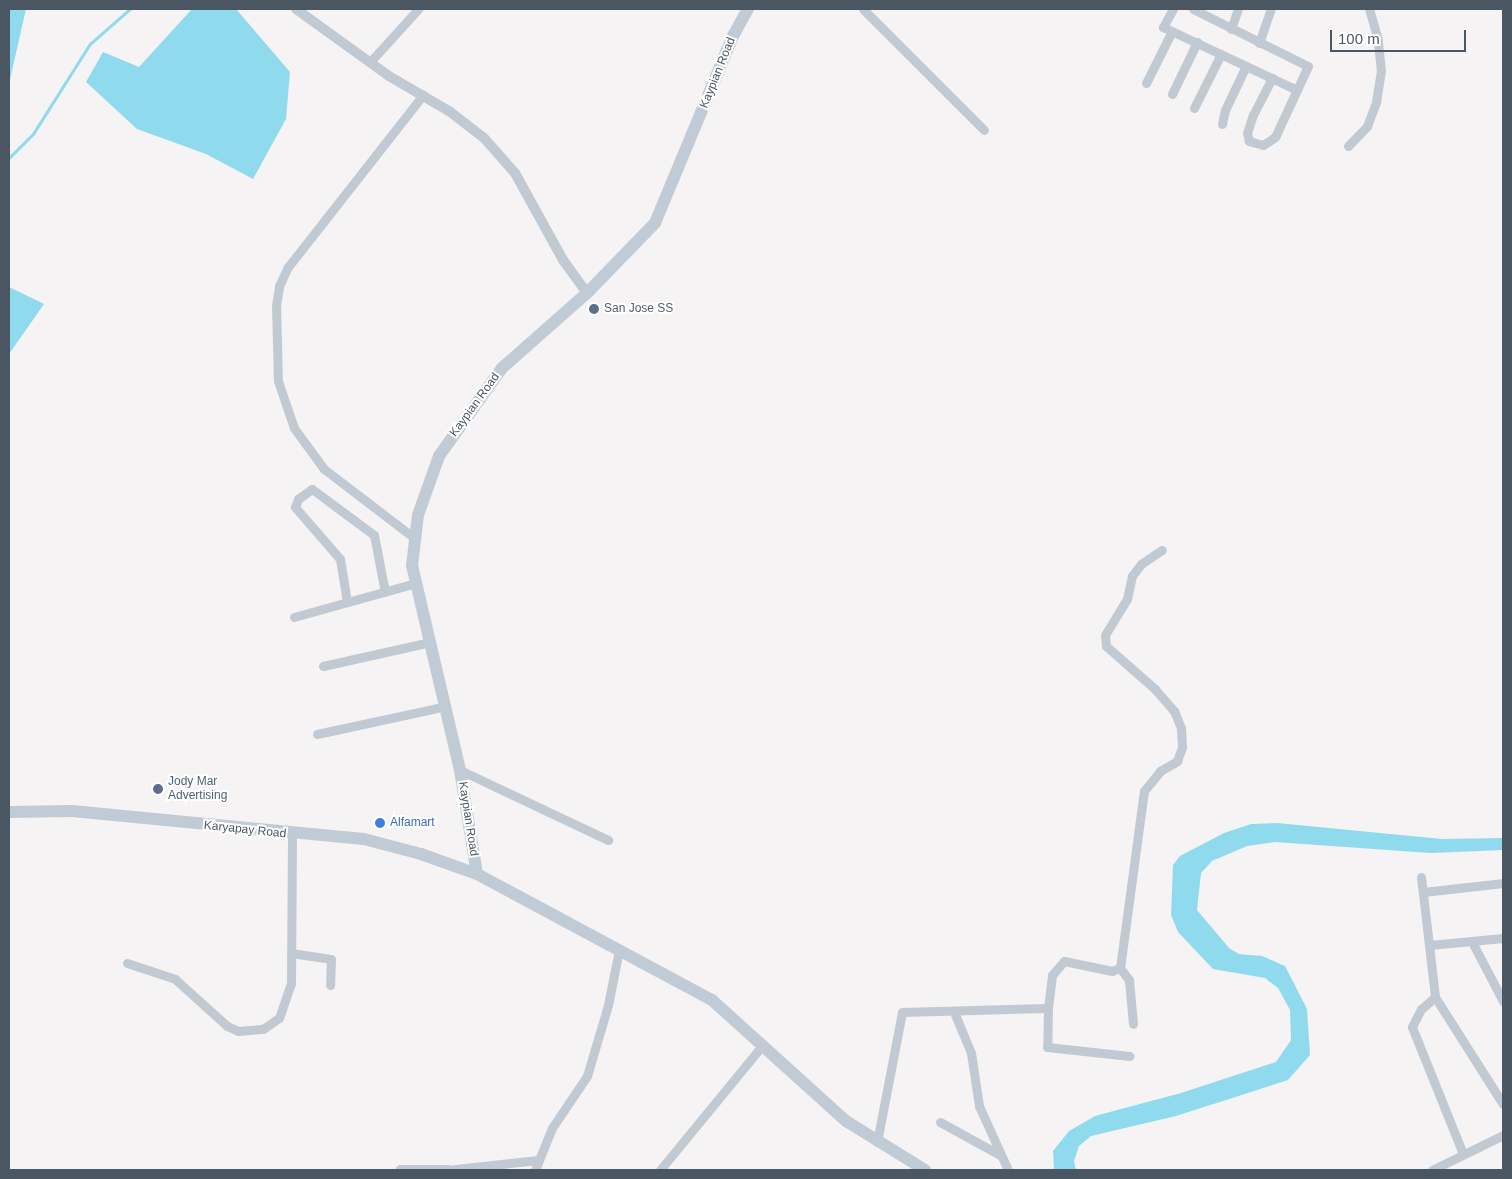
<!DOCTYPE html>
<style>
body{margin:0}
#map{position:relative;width:1512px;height:1179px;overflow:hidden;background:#f5f3f3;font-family:Arial,sans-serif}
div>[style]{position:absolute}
.water>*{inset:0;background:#90daee}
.stream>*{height:2.5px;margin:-1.25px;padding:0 1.25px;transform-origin:1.25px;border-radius:1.25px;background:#90daee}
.minor>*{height:9px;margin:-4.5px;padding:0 4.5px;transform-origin:4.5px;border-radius:4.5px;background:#c1cad2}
.tertiary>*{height:10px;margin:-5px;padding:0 5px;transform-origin:5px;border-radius:5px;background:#c1cad2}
.secondary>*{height:12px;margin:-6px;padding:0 6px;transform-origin:6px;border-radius:6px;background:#c1cbd6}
.dots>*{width:14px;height:14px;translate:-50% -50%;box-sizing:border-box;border:2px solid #fff;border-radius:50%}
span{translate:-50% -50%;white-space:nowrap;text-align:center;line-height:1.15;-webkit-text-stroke:4px #fff;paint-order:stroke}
.street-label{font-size:12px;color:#4a5661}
.service-label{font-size:12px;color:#4e5e75}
.left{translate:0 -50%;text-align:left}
.shop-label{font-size:12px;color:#366cbe}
.frame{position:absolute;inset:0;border:10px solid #4a5661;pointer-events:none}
.scale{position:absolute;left:1330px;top:30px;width:136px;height:22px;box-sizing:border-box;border:2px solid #4a5661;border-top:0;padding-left:6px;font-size:15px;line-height:18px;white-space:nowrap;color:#4a5661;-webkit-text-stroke:4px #fff;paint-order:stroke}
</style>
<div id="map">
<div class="water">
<i style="clip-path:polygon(9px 9px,26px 9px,9px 84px)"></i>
<i style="clip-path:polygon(192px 9px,236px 9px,290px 72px,286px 119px,253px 179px,206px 154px,137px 129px,86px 82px,103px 52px,139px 67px)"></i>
<i style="clip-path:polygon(9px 287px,44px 304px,9px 354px)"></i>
<i style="clip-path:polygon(1277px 823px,1442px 839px,1503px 838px,1503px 850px,1430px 853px,1275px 842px,1247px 846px,1212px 861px,1201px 873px,1197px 910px,1229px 948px,1239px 954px,1262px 956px,1285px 966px,1307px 1009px,1310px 1055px,1288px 1080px,1176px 1116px,1091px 1136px,1079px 1146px,1074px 1161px,1076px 1170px,1054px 1170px,1053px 1151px,1069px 1131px,1095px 1116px,1181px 1093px,1276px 1062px,1291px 1040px,1290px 1010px,1278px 988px,1265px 978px,1213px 969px,1178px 932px,1171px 915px,1173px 865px,1180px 856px,1224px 833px,1251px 824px)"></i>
</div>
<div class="stream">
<i style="left:9px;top:158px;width:34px;rotate:-45deg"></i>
<i style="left:33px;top:134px;width:107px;rotate:-57.7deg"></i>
<i style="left:90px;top:44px;width:53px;rotate:-41.2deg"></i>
</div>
<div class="minor">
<i style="left:863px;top:9px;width:171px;rotate:45deg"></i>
<i style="left:1173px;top:9px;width:21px;rotate:119deg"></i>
<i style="left:1163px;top:27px;width:146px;rotate:25.2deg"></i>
<i style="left:1193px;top:9px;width:128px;rotate:26.4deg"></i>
<i style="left:1308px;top:66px;width:78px;rotate:114.9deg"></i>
<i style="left:1275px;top:137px;width:14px;rotate:146deg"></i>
<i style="left:1263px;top:145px;width:15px;rotate:-164deg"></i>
<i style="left:1249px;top:141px;width:8px;rotate:-104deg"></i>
<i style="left:1247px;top:133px;width:19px;rotate:-72deg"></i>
<i style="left:1253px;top:115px;width:42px;rotate:-62.8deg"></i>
<i style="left:1231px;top:29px;width:21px;rotate:-71deg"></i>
<i style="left:1259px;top:43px;width:36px;rotate:-71deg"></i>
<i style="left:370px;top:62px;width:72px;rotate:-47.8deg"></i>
<i style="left:1146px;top:83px;width:58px;rotate:-63.4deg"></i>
<i style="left:1172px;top:94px;width:58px;rotate:-64.3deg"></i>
<i style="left:1194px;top:108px;width:60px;rotate:-63.4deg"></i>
<i style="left:1222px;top:124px;width:14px;rotate:-78deg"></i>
<i style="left:1225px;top:110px;width:49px;rotate:-64.5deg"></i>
<i style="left:1348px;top:146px;width:28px;rotate:-46deg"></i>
<i style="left:1367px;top:126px;width:26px;rotate:-69deg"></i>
<i style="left:1376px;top:102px;width:31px;rotate:-81deg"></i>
<i style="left:1381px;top:71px;width:31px;rotate:-96deg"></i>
<i style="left:1378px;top:40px;width:32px;rotate:-106deg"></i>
<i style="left:413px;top:537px;width:112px;rotate:-142.6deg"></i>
<i style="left:324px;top:469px;width:51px;rotate:-126.2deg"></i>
<i style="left:294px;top:428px;width:50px;rotate:-108.8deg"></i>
<i style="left:278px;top:381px;width:75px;rotate:-91.5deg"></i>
<i style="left:276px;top:306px;width:20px;rotate:-81deg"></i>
<i style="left:279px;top:286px;width:21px;rotate:-65deg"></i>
<i style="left:288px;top:267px;width:219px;rotate:-51.9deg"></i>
<i style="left:347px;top:602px;width:44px;rotate:-99.2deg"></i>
<i style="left:340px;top:559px;width:69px;rotate:-130.9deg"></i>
<i style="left:295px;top:507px;width:9px;rotate:-69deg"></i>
<i style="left:298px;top:499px;width:17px;rotate:-36deg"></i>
<i style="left:312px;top:489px;width:77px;rotate:36.6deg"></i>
<i style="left:374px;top:535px;width:58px;rotate:79.1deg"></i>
<i style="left:294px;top:617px;width:127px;rotate:-15.6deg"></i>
<i style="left:323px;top:666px;width:110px;rotate:-12.6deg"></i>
<i style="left:317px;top:734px;width:132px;rotate:-12.2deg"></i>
<i style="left:460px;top:770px;width:164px;rotate:25.3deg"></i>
<i style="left:1421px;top:877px;width:121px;rotate:83.3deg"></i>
<i style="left:1435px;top:997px;width:127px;rotate:57.6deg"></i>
<i style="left:1423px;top:892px;width:81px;rotate:-6.4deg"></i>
<i style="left:1472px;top:942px;width:67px;rotate:62.3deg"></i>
<i style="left:1430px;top:945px;width:73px;rotate:-5.5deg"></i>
<i style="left:291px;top:953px;width:40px;rotate:8.5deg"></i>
<i style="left:331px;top:959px;width:26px;rotate:92deg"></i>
<i style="left:127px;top:963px;width:51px;rotate:18.4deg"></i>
<i style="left:175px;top:979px;width:70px;rotate:42.1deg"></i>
<i style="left:227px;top:1026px;width:12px;rotate:24deg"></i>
<i style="left:238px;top:1031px;width:25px;rotate:-5deg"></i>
<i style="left:263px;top:1029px;width:19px;rotate:-35deg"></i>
<i style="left:279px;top:1018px;width:37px;rotate:-71deg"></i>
<i style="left:291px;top:983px;width:148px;rotate:-89.6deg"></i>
<i style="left:1120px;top:968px;width:15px;rotate:53deg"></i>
<i style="left:1129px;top:980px;width:44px;rotate:84.8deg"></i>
<i style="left:1435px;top:997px;width:18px;rotate:139deg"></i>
<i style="left:1421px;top:1009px;width:20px;rotate:117deg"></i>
<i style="left:1412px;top:1027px;width:137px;rotate:68.1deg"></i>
<i style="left:1048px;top:1008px;width:39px;rotate:91deg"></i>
<i style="left:1047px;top:1047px;width:83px;rotate:6.2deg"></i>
<i style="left:954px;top:1012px;width:44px;rotate:67.5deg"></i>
<i style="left:971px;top:1053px;width:54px;rotate:81.4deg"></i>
<i style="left:979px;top:1106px;width:70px;rotate:65.6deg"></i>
<i style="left:940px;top:1122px;width:68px;rotate:28.8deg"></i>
<i style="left:877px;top:1142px;width:132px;rotate:-79.1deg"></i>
<i style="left:902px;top:1012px;width:146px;rotate:-1.6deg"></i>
<i style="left:1048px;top:1008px;width:33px;rotate:-83deg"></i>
<i style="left:1052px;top:975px;width:18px;rotate:-49deg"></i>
<i style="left:1064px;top:961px;width:49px;rotate:11.8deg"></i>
<i style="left:1112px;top:971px;width:9px;rotate:-21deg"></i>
<i style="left:1120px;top:968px;width:179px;rotate:-82.3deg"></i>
<i style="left:1144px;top:791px;width:26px;rotate:-51deg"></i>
<i style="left:1160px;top:771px;width:20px;rotate:-30deg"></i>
<i style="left:1177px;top:761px;width:15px;rotate:-70deg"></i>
<i style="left:1182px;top:747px;width:19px;rotate:-93deg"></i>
<i style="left:1181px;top:728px;width:18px;rotate:-112deg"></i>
<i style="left:1174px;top:711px;width:29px;rotate:-131deg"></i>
<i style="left:1155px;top:689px;width:65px;rotate:-138.7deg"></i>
<i style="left:1106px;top:646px;width:11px;rotate:-95deg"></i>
<i style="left:1105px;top:635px;width:42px;rotate:-58.6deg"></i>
<i style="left:1127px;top:599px;width:24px;rotate:-78deg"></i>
<i style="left:1132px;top:576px;width:15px;rotate:-53deg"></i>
<i style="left:1141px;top:564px;width:25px;rotate:-34deg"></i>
<i style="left:400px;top:1169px;width:47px"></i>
<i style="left:447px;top:1170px;width:92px;rotate:-6.3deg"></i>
<i style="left:535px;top:1170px;width:45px;rotate:-68deg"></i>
<i style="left:552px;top:1128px;width:63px;rotate:-56.1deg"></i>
<i style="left:587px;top:1076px;width:74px;rotate:-73.5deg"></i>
<i style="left:608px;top:1005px;width:56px;rotate:-78.7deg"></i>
<i style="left:660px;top:1170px;width:161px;rotate:-50.6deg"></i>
<i style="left:1432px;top:1170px;width:79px;rotate:-26.2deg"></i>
</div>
<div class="tertiary">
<i style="left:296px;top:9px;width:115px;rotate:35.8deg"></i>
<i style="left:389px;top:76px;width:69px;rotate:30.3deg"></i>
<i style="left:449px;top:111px;width:44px;rotate:37.6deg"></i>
<i style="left:484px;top:138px;width:47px;rotate:48.5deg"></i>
<i style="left:515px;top:173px;width:99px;rotate:61.1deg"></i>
<i style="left:563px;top:260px;width:41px;rotate:54deg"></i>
</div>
<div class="secondary">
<i style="left:9px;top:812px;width:63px;rotate:-0.9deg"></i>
<i style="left:72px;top:811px;width:293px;rotate:5.5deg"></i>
<i style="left:364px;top:839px;width:59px;rotate:14.7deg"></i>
<i style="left:421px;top:854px;width:59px;rotate:19.7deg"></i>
<i style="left:477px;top:874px;width:267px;rotate:28.2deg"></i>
<i style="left:712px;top:1000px;width:181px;rotate:42.1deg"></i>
<i style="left:846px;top:1121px;width:93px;rotate:31.8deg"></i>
<i style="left:477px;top:874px;width:105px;rotate:-99.3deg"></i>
<i style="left:460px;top:770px;width:210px;rotate:-103.2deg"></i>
<i style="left:412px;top:566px;width:51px;rotate:-83.3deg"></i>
<i style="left:418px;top:515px;width:63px;rotate:-70.4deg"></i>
<i style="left:439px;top:456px;width:108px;rotate:-54.4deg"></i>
<i style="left:502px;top:368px;width:113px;rotate:-41.4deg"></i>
<i style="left:587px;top:293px;width:98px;rotate:-45.8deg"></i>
<i style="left:655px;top:223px;width:203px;rotate:-67.4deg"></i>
<i style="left:733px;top:36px;width:31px;rotate:-61deg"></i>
</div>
<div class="dots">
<i style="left:594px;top:309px;background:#5c6f8a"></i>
<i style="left:158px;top:789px;background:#5c6f8a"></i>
<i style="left:380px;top:823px;background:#3f7fe0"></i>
</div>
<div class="street-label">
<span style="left:718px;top:73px;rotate:-68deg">Kaypian Road</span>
<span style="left:475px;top:405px;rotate:-54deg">Kaypian Road</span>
<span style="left:468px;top:819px;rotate:81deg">Kaypian Road</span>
<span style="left:245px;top:830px;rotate:6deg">Karyapay Road</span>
</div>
<div class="service-label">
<span class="left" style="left:604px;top:309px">San Jose SS</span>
<span class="left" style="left:168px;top:789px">Jody Mar<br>Advertising</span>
</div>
<div class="shop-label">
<span class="left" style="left:390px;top:823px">Alfamart</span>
</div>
<div class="frame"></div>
<div class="scale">100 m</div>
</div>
